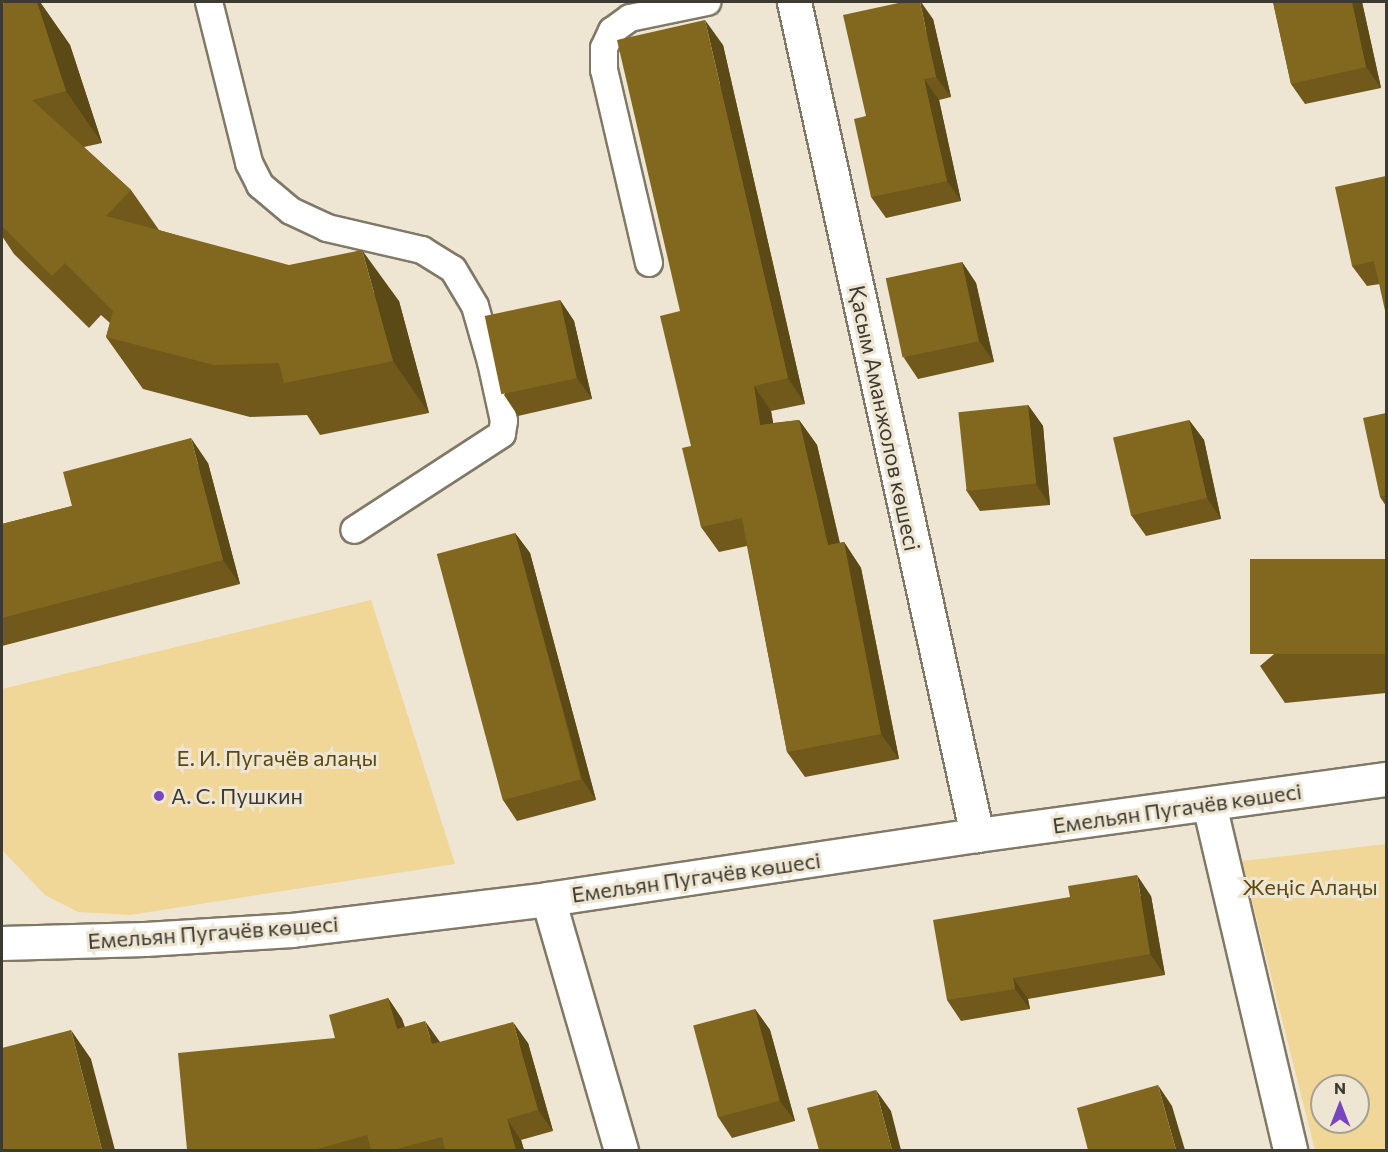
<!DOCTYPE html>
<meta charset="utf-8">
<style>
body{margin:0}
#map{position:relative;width:1388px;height:1152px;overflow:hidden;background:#eee6d2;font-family:Commissioner,sans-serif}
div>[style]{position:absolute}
.green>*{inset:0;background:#f0d798}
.roads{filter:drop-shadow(2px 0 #817967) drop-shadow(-2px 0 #817967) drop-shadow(0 2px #817967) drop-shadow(0 -2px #817967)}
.lane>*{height:26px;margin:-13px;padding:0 13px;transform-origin:13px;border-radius:13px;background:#fff}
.street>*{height:33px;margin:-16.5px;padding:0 16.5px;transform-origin:16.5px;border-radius:16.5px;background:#fff}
.secondary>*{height:33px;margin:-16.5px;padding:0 16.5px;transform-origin:16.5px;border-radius:16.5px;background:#fff}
.wall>*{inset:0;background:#70591b}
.shaded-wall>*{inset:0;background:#5b4916}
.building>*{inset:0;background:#82681f;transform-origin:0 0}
.dots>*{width:16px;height:16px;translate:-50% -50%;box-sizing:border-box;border:3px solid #eee6d2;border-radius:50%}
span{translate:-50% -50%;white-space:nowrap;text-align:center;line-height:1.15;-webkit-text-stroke:6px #eee6d2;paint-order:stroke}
.street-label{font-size:22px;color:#3d3a32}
.park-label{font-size:22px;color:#5c4912}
.poi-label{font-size:22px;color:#3d3a32}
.left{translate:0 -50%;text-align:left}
.frame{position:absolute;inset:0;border:3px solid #3d3a32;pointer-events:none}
.north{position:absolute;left:1310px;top:1074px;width:60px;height:60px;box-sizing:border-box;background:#eee6d2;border:2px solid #a7a192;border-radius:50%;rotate:0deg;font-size:16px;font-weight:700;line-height:24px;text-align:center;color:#3d3a32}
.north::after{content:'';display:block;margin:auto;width:21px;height:27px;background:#7746be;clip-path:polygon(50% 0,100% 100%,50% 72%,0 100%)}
</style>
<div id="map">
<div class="green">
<i style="clip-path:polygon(371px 600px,455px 864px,130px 915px,78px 912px,45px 895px,2px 850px,2px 689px)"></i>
<i style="clip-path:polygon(evenodd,1386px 844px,1386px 1150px,1315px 1150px,1242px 861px,1386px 844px,1322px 1086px,1358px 1086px,1358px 1122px,1322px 1122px,1322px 1086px)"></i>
</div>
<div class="roads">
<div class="lane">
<i style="left:209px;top:2px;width:166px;rotate:76deg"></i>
<i style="left:249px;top:163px;width:25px;rotate:63deg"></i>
<i style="left:260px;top:185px;width:40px;rotate:40deg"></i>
<i style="left:291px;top:211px;width:40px;rotate:25deg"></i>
<i style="left:327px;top:228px;width:98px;rotate:13deg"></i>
<i style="left:422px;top:250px;width:36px;rotate:32deg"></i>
<i style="left:453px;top:269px;width:43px;rotate:59.3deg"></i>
<i style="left:475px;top:306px;width:58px;rotate:74.1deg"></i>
<i style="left:491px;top:362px;width:60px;rotate:77.6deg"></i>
<i style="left:504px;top:421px;width:13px;rotate:99deg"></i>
<i style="left:502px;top:434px;width:176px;rotate:147deg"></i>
<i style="left:649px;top:263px;width:198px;rotate:-103.1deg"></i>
<i style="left:604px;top:70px;width:22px;rotate:-90deg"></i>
<i style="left:604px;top:48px;width:19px;rotate:-65deg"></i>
<i style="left:612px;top:31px;width:22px;rotate:-36deg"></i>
<i style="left:630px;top:18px;width:79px;rotate:-11.7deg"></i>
</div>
<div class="street">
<i style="left:794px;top:2px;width:853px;rotate:77.61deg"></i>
<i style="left:1209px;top:804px;width:355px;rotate:76.8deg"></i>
<i style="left:548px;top:899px;width:261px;rotate:73.8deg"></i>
</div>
<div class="secondary">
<i style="left:2px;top:943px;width:143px;rotate:-1.6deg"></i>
<i style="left:145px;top:939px;width:147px;rotate:-3.5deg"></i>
<i style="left:292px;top:930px;width:258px;rotate:-6.9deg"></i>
<i style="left:548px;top:899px;width:434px;rotate:-8.5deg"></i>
<i style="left:977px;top:835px;width:413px;rotate:-7.8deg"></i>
</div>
</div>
<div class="wall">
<i style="clip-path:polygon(8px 2px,40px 2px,70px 45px,102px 143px,84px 147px,131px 190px,159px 230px,399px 301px,429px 413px,320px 435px,307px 415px,250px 417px,143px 389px,106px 337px,110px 323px,101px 315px,89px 328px,14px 254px,2px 236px,2px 4px)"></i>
<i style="clip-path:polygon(1273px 2px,1362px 2px,1381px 88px,1305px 104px,1291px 84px)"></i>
<i style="clip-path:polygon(933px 19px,951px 97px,939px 100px,961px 201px,886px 218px,871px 197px,866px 116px)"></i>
<i style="clip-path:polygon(723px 45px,805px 404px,771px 411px,773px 423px,799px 420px,817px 445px,840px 543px,844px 542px,861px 568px,899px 759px,805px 777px,787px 752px,747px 546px,719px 552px,701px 527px,691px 446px)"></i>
<i style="clip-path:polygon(1386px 176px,1380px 284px,1367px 286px,1352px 266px)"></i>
<i style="clip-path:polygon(962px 262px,976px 283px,994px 362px,918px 379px,904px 358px)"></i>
<i style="clip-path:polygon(560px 300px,574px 321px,592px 399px,518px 416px,504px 395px)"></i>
<i style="clip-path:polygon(1028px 405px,1043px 426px,1050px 505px,980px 511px,966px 490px)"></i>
<i style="clip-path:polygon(1386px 413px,1386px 506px,1380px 497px)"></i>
<i style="clip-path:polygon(1189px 420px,1204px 440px,1221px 519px,1146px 536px,1131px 515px)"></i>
<i style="clip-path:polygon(208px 463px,240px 584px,2px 646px,2px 524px,72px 506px)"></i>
<i style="clip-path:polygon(515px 533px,530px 553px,596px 800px,517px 821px,503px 800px)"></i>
<i style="clip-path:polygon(1386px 559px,1386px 693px,1285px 703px,1260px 666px)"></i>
<i style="clip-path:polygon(1151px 896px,1165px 975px,1028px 999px,1030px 1009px,961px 1021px,947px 1000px,1070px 897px)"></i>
<i style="clip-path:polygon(388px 998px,402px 1019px,405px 1027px,440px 1042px,528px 1043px,553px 1131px,521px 1140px,524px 1150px,187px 1150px)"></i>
<i style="clip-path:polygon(755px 1009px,770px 1030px,795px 1121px,732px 1138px,718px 1117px)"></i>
</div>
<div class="shaded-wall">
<i style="clip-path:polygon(37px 2px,40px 2px,70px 45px,102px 143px,66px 91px)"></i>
<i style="clip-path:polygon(920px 2px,921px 2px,933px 19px,951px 97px,936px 77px)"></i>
<i style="clip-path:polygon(1352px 2px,1362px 2px,1381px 88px,1366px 67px)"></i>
<i style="clip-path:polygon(705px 20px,723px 45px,805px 404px,788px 378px)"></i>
<i style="clip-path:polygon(924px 79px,939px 100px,961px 201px,947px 181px)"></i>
<i style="clip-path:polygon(362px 250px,399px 301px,429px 413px,393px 361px)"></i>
<i style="clip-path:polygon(962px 262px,976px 283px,994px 362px,979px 341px)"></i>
<i style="clip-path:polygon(560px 300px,574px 321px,592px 399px,577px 378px)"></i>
<i style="clip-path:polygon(754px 386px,771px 411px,778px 450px,760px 425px)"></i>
<i style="clip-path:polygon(1028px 405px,1043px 426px,1050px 505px,1036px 484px)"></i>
<i style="clip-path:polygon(799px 420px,817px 445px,846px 571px,828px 545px)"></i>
<i style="clip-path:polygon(1189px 420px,1204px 440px,1221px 519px,1207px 498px)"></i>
<i style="clip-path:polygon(191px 438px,208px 463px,240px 584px,223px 560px)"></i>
<i style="clip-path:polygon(515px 533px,530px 553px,596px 800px,582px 779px)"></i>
<i style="clip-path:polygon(844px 542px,861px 568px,899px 759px,881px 734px)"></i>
<i style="clip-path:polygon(1137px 875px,1151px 896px,1165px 975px,1150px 954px)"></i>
<i style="clip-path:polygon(1013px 978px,1028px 999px,1030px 1009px,1015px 989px)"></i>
<i style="clip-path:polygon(388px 998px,402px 1019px,411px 1050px,397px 1029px)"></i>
<i style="clip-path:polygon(755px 1009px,770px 1030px,795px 1121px,780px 1101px)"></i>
<i style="clip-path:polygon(425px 1021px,440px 1042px,432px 1044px)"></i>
<i style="clip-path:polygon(513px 1022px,528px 1043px,553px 1131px,538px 1110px)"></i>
<i style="clip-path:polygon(71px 1030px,91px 1059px,115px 1150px,102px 1150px)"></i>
<i style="clip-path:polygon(1158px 1085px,1172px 1106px,1185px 1150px,1176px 1150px)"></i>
<i style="clip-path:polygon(876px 1090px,891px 1111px,901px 1150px,892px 1150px)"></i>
<i style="clip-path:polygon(507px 1119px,521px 1140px,524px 1150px,516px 1150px)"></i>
</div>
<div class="building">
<i style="clip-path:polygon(8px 2px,37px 2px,66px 91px,32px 100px,131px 190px,106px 216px,289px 265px,362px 250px,393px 361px,284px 383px,279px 363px,214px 365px,106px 337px,113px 311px,65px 263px,52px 276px,2px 226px,2px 4px)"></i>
<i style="clip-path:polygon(903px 2px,920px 2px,936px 77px,924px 79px,947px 181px,871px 197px,854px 119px,866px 116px,843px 15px)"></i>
<i style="clip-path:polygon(1273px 2px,1352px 2px,1366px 67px,1291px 84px)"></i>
<i style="clip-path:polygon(705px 20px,788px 378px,754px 386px,760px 425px,799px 420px,828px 545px,844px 542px,881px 734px,787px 752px,742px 518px,701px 527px,682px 448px,691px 446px,660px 316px,680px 311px,617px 40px)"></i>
<i style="clip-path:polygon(1386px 176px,1386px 315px,1374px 261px,1352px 266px,1335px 187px)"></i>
<i style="left:962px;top:262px;width:81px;height:78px;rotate:78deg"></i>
<i style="left:560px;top:300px;width:80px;height:77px;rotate:78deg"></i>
<i style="left:1028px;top:405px;width:79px;height:70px;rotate:84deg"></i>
<i style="clip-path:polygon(1386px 413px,1386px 495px,1380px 497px,1363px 418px)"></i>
<i style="left:1189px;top:420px;width:80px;height:78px;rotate:77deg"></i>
<i style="clip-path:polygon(191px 438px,223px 560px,2px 618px,2px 524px,72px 506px,63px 472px)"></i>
<i style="left:515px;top:533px;width:255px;height:81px;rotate:75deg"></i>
<i style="left:1386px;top:559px;width:95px;height:136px;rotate:90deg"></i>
<i style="clip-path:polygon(1137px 875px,1150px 954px,1013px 978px,1015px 989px,947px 1000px,933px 920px,1070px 897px,1068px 886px)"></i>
<i style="clip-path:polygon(388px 998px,397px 1029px,425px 1021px,432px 1044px,513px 1022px,538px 1110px,507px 1119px,516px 1150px,445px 1150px,442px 1137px,393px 1150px,371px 1150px,367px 1135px,314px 1150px,187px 1150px,178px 1053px,335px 1038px,329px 1015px)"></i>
<i style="left:755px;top:1009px;width:95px;height:64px;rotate:75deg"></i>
<i style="clip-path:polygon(71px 1030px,102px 1150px,2px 1150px,2px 1048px)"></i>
<i style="clip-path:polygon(1158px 1085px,1176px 1150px,1088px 1150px,1077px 1108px)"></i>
<i style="clip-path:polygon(876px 1090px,892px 1150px,819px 1150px,807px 1108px)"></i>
</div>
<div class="dots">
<i style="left:159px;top:796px;background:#7746be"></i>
</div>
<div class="street-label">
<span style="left:885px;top:418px;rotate:78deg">Қасым Аманжолов көшесі</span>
<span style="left:1177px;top:808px;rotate:-8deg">Емельян Пугачёв көшесі</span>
<span style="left:696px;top:877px;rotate:-8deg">Емельян Пугачёв көшесі</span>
<span style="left:213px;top:932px;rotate:-4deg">Емельян Пугачёв көшесі</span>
</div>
<div class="park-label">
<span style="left:277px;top:758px">Е. И. Пугачёв алаңы</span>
<span style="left:1310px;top:887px">Жеңіс Алаңы</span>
</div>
<div class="poi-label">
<span class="left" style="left:171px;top:796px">А. С. Пушкин</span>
</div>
<div class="frame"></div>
<div class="north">N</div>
</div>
